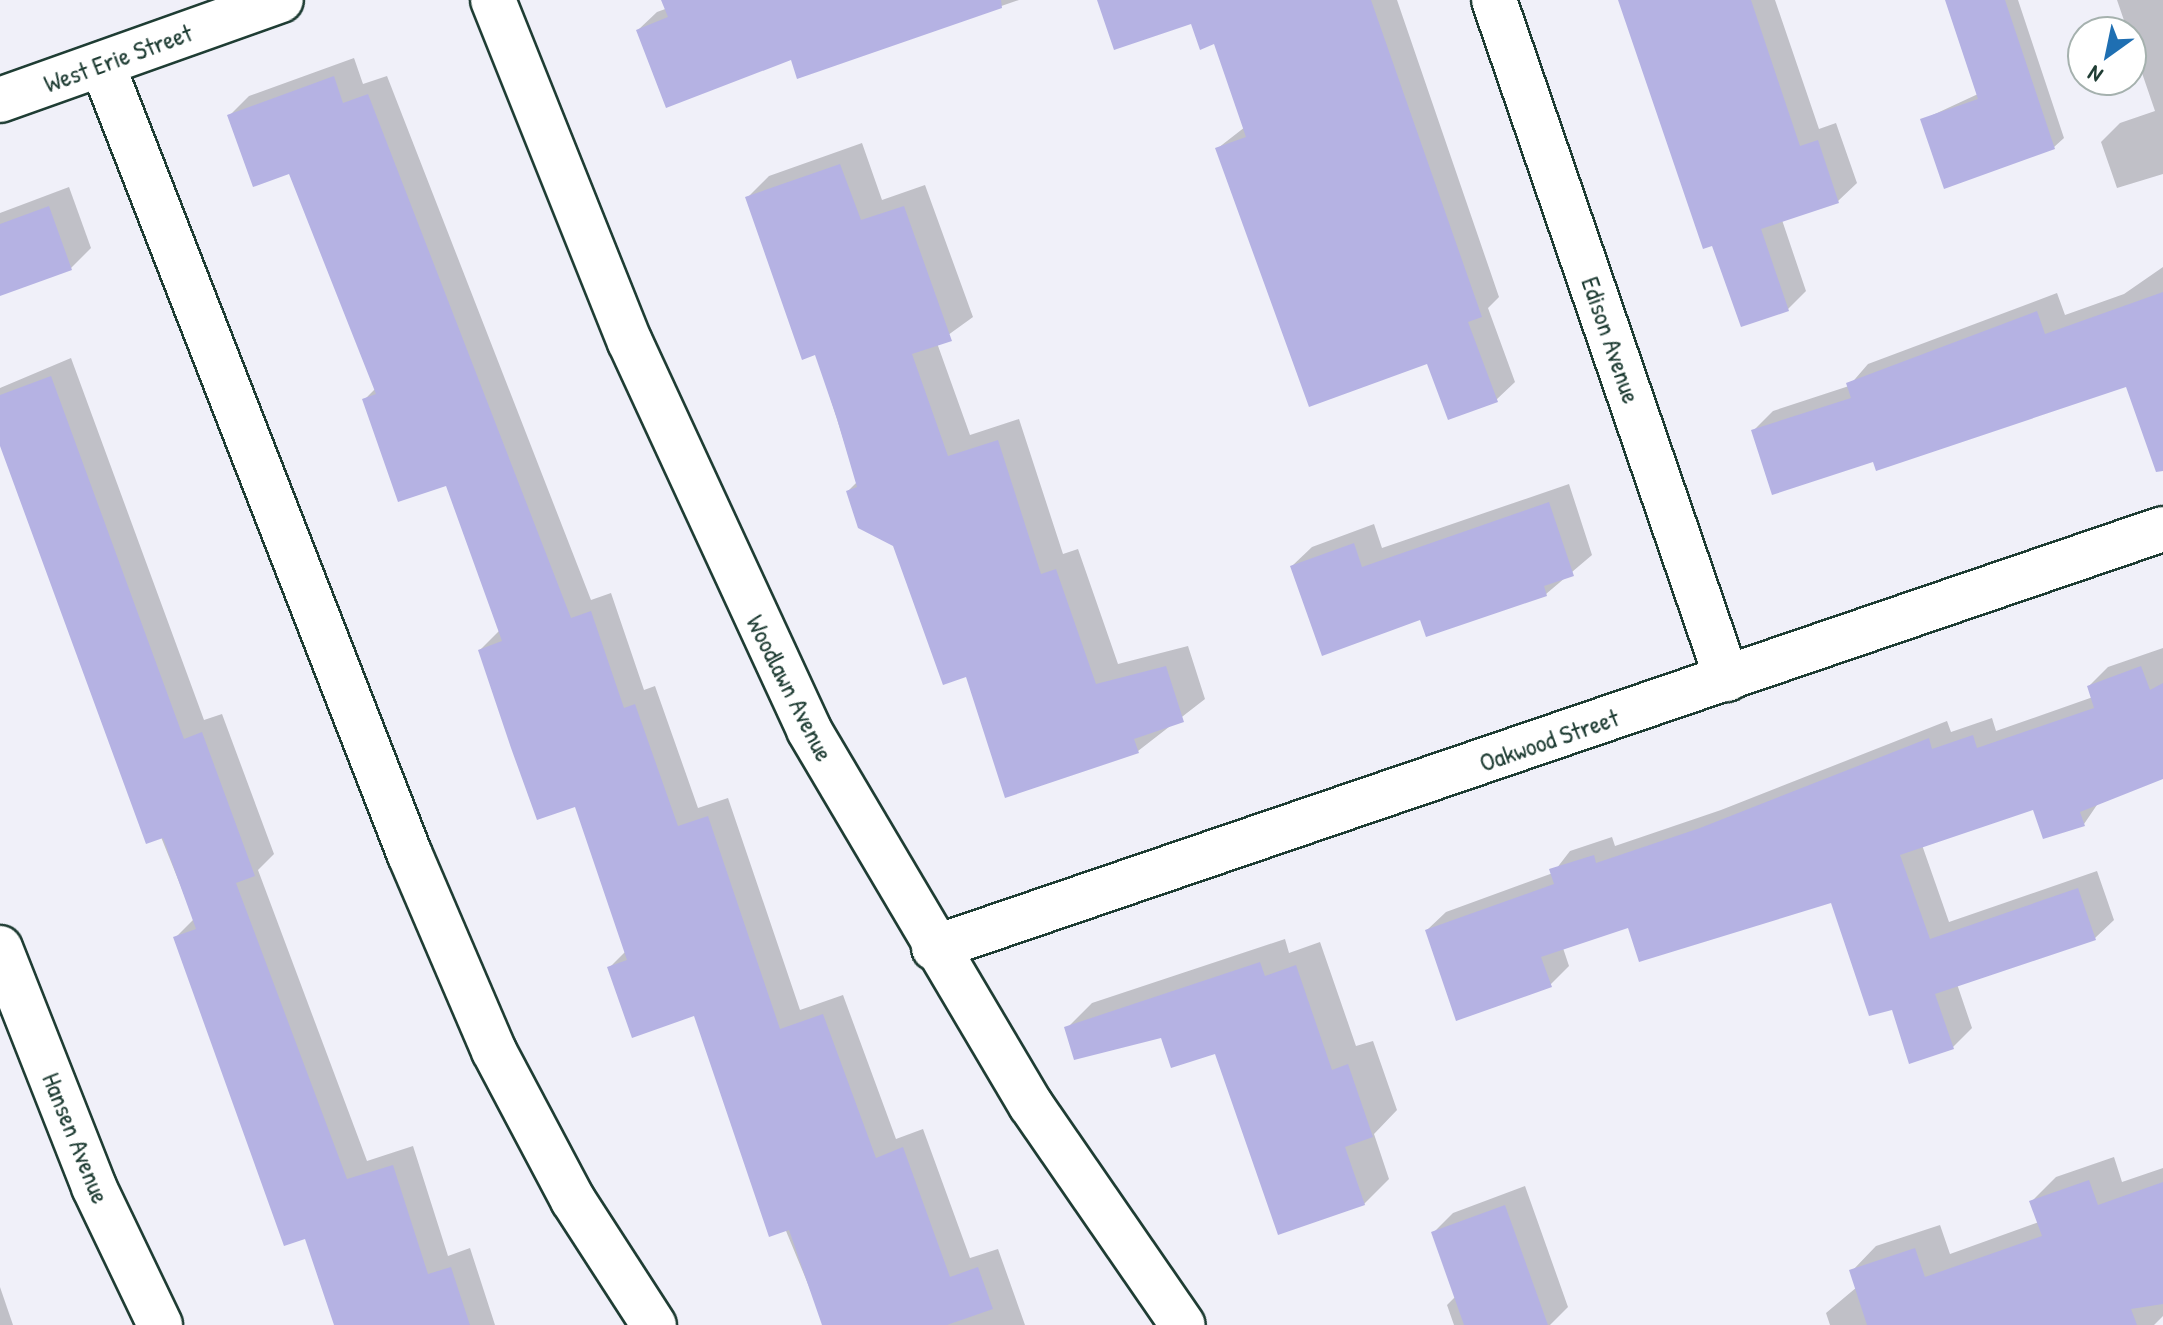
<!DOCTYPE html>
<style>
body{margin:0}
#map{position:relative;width:2163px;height:1325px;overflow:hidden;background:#f0f0f9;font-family:"Patrick Hand",sans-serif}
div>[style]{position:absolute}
.shadow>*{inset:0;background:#0003}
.building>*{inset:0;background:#b5b2e3}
.roads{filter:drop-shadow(2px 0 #1f3d34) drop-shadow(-2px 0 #1f3d34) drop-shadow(0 2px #1f3d34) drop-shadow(0 -2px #1f3d34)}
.minor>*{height:44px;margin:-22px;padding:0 22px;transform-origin:22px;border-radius:22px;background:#fff}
span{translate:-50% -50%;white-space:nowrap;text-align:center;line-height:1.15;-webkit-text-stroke:6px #fff;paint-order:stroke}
.street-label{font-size:26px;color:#1f3d34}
.north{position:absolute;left:2067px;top:16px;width:80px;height:80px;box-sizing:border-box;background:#fff;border:2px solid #a5b1ae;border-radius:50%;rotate:213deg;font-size:22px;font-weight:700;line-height:32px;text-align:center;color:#1f3d34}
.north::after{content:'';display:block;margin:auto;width:28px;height:36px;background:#1f6fb2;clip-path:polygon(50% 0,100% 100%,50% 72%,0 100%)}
</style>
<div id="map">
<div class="shadow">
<i style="clip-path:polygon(690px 0,1019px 0,798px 76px,792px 58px,638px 30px,657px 12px)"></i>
<i style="clip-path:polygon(1099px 0,1397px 0,1499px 297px,1488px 308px,1515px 382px,1496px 400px,1428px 361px,1218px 148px,1245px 127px,1215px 42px,1192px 22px)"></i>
<i style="clip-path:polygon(1619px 0,1775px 0,1819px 129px,1836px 123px,1857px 183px,1838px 201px,1782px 220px,1806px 291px,1787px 310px,1713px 244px)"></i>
<i style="clip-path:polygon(1956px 0,2018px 0,2064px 138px,2054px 147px,1922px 120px,1978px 94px)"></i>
<i style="clip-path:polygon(2117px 0,2163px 0,2163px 174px,2117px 188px,2101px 142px,2120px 123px,2155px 111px)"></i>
<i style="clip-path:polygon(354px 58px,363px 84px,387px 76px,591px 600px,611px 593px,644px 690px,655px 686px,698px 808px,728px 798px,800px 1010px,843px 995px,896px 1139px,923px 1129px,970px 1258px,998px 1249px,1025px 1325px,825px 1325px,696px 1014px,609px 968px,626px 951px,576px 804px,480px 650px,500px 630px,447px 483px,364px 400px,376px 388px,290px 171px,229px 116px,249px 96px)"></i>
<i style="clip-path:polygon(862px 143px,882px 200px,925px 185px,973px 317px,937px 343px,970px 435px,1019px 419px,1063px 554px,1078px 549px,1118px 664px,1188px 646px,1205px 699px,1138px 751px,967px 675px,895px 545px,848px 491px,857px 482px,816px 353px,747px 198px,769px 176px)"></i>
<i style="clip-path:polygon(69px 187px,91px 248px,71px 268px,0 294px,0 213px)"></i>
<i style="clip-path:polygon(2163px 267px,2163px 383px,2128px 384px,1874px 459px,1753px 431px,1773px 411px,1849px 386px,1868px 364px,2057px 293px,2065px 315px,2124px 294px)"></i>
<i style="clip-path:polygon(71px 358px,204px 720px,222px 714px,274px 854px,258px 870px,367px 1161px,413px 1146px,448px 1256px,470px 1248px,495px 1325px,336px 1325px,306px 1236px,175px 938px,194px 919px,0 437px,0 388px)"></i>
<i style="clip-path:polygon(1569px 484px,1592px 555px,1546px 594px,1422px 617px,1292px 566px,1312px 547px,1374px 524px,1382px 548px)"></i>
<i style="clip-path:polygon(2163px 648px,2163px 778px,2101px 799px,2084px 824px,2035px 808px,1922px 845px,1949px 922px,2097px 871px,2114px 920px,2095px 938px,1957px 984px,1972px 1028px,1953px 1047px,1911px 1061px,1893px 1007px,1832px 900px,1629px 926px,1563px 948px,1569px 966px,1550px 985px,1427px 930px,1446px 912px,1553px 873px,1570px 851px,1612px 837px,1615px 846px,1721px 810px,1947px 721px,1951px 732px,1992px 718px,1996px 731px,2093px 697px,2089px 686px,2108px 667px)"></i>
<i style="clip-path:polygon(1285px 939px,1289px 953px,1320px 942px,1356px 1046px,1373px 1041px,1397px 1110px,1374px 1134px,1389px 1179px,1364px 1204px,1216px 1051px,1162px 1036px,1067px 1028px,1092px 1003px)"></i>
<i style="clip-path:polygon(2114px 1157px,2122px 1182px,2163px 1168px,2163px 1316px,2154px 1325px,1830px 1325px,1826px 1313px,1857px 1287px,1852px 1271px,1876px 1246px,1940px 1225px,1950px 1254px,2039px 1222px,2032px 1201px,2056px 1177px)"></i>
<i style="clip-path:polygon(1525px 1186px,1568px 1307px,1550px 1325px,1454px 1325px,1447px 1305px,1456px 1296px,1433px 1233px,1453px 1213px)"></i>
<i style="clip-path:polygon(0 1287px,13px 1325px,0 1325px)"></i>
</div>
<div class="building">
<i style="clip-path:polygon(661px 0,1001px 0,1002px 8px,797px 79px,791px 60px,666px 108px,636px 30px,668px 17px)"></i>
<i style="clip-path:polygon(1097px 0,1371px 0,1482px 317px,1468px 322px,1498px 402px,1448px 420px,1427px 364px,1309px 407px,1215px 148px,1246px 137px,1214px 44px,1200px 50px,1191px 24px,1114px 50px)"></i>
<i style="clip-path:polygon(1618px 0,1751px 0,1800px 146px,1818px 140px,1839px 203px,1761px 229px,1789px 311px,1741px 327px,1712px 246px,1703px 249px)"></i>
<i style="clip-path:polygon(1945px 0,2005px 0,2055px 149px,1944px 189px,1920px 119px,1978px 99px)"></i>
<i style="clip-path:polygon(334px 76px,343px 103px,368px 94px,571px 618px,591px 611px,624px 708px,635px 704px,678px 826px,708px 816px,780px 1029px,823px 1014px,876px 1158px,903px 1147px,950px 1277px,978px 1267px,993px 1309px,947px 1325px,822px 1325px,789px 1230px,769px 1237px,694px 1016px,632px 1038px,607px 967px,627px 960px,575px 807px,537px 820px,511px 748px,478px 650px,502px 641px,446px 486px,398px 502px,362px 399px,376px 394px,289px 174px,253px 187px,227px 115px)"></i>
<i style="clip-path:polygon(840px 164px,861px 220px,904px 206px,952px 341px,912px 354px,948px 456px,998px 440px,1041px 574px,1056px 569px,1096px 684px,1166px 666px,1184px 722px,1134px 739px,1139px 753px,1005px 798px,966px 677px,943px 685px,893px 546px,858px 528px,846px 491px,857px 487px,837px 419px,815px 355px,802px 360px,745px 197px)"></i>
<i style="clip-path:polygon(49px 206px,72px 270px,0 296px,0 224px)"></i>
<i style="clip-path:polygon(2163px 292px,2163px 471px,2156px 472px,2126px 387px,1876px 471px,1873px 462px,1772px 495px,1751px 430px,1851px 398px,1846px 383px,2037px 311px,2045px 334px)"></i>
<i style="clip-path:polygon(51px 376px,184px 739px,202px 732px,255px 876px,236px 883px,347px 1179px,393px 1165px,428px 1274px,451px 1267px,470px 1325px,334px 1325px,305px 1239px,284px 1246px,173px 937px,196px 929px,163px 838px,146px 844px,0 446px,0 395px)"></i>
<i style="clip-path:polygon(1549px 502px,1574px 576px,1544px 586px,1547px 596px,1426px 637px,1420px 620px,1322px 656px,1290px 566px,1354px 543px,1362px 567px)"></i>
<i style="clip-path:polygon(2141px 666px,2150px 690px,2163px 683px,2163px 779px,2080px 812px,2085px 826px,2043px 839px,2033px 810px,1900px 855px,1930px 939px,2078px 888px,2096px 940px,1935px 994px,1954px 1049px,1909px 1064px,1892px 1010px,1869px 1016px,1831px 903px,1639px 962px,1628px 928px,1541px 957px,1552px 987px,1456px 1021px,1425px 930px,1554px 884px,1549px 869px,1594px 855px,1596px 863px,1700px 828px,1929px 738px,1932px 749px,1973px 735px,1977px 748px,2094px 708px,2087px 686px)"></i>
<i style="clip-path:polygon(1260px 962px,1265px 976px,1296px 965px,1332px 1070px,1348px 1064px,1373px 1137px,1345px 1147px,1365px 1205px,1278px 1235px,1215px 1054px,1171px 1068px,1161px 1038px,1074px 1060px,1064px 1027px)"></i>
<i style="clip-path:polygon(2089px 1180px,2098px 1205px,2163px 1182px,2163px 1304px,2131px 1309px,2137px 1325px,1867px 1325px,1849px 1270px,1915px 1248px,1925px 1277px,2042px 1236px,2029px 1201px)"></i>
<i style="clip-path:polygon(1505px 1205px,1548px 1325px,1464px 1325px,1431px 1232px)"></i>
</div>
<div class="roads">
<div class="minor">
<i style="left:493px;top:0;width:368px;rotate:68.2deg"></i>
<i style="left:630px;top:342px;width:427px;rotate:65.2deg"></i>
<i style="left:809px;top:730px;width:436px;rotate:59.4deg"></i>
<i style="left:1031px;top:1105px;width:267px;rotate:55.4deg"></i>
<i style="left:1494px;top:0;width:718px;rotate:71.06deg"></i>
<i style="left:102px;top:64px;width:849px;rotate:68.73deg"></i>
<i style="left:410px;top:855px;width:213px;rotate:66.8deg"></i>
<i style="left:494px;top:1051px;width:169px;rotate:62.1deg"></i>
<i style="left:573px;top:1200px;width:149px;rotate:57.1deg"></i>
<i style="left:0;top:100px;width:298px;rotate:-19.6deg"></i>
<i style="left:0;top:948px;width:257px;rotate:68.5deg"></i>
<i style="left:94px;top:1187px;width:153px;rotate:64.4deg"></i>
<i style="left:934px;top:948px;width:1298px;rotate:-18.83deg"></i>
</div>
</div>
<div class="street-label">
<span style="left:118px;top:58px;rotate:-20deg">West Erie Street</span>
<span style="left:1611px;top:340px;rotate:71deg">Edison Avenue</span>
<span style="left:790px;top:688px;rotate:63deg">Woodlawn Avenue</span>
<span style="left:1549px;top:740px;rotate:-19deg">Oakwood Street</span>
<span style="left:76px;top:1138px;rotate:68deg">Hansen Avenue</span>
</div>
<div class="north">N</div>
</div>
